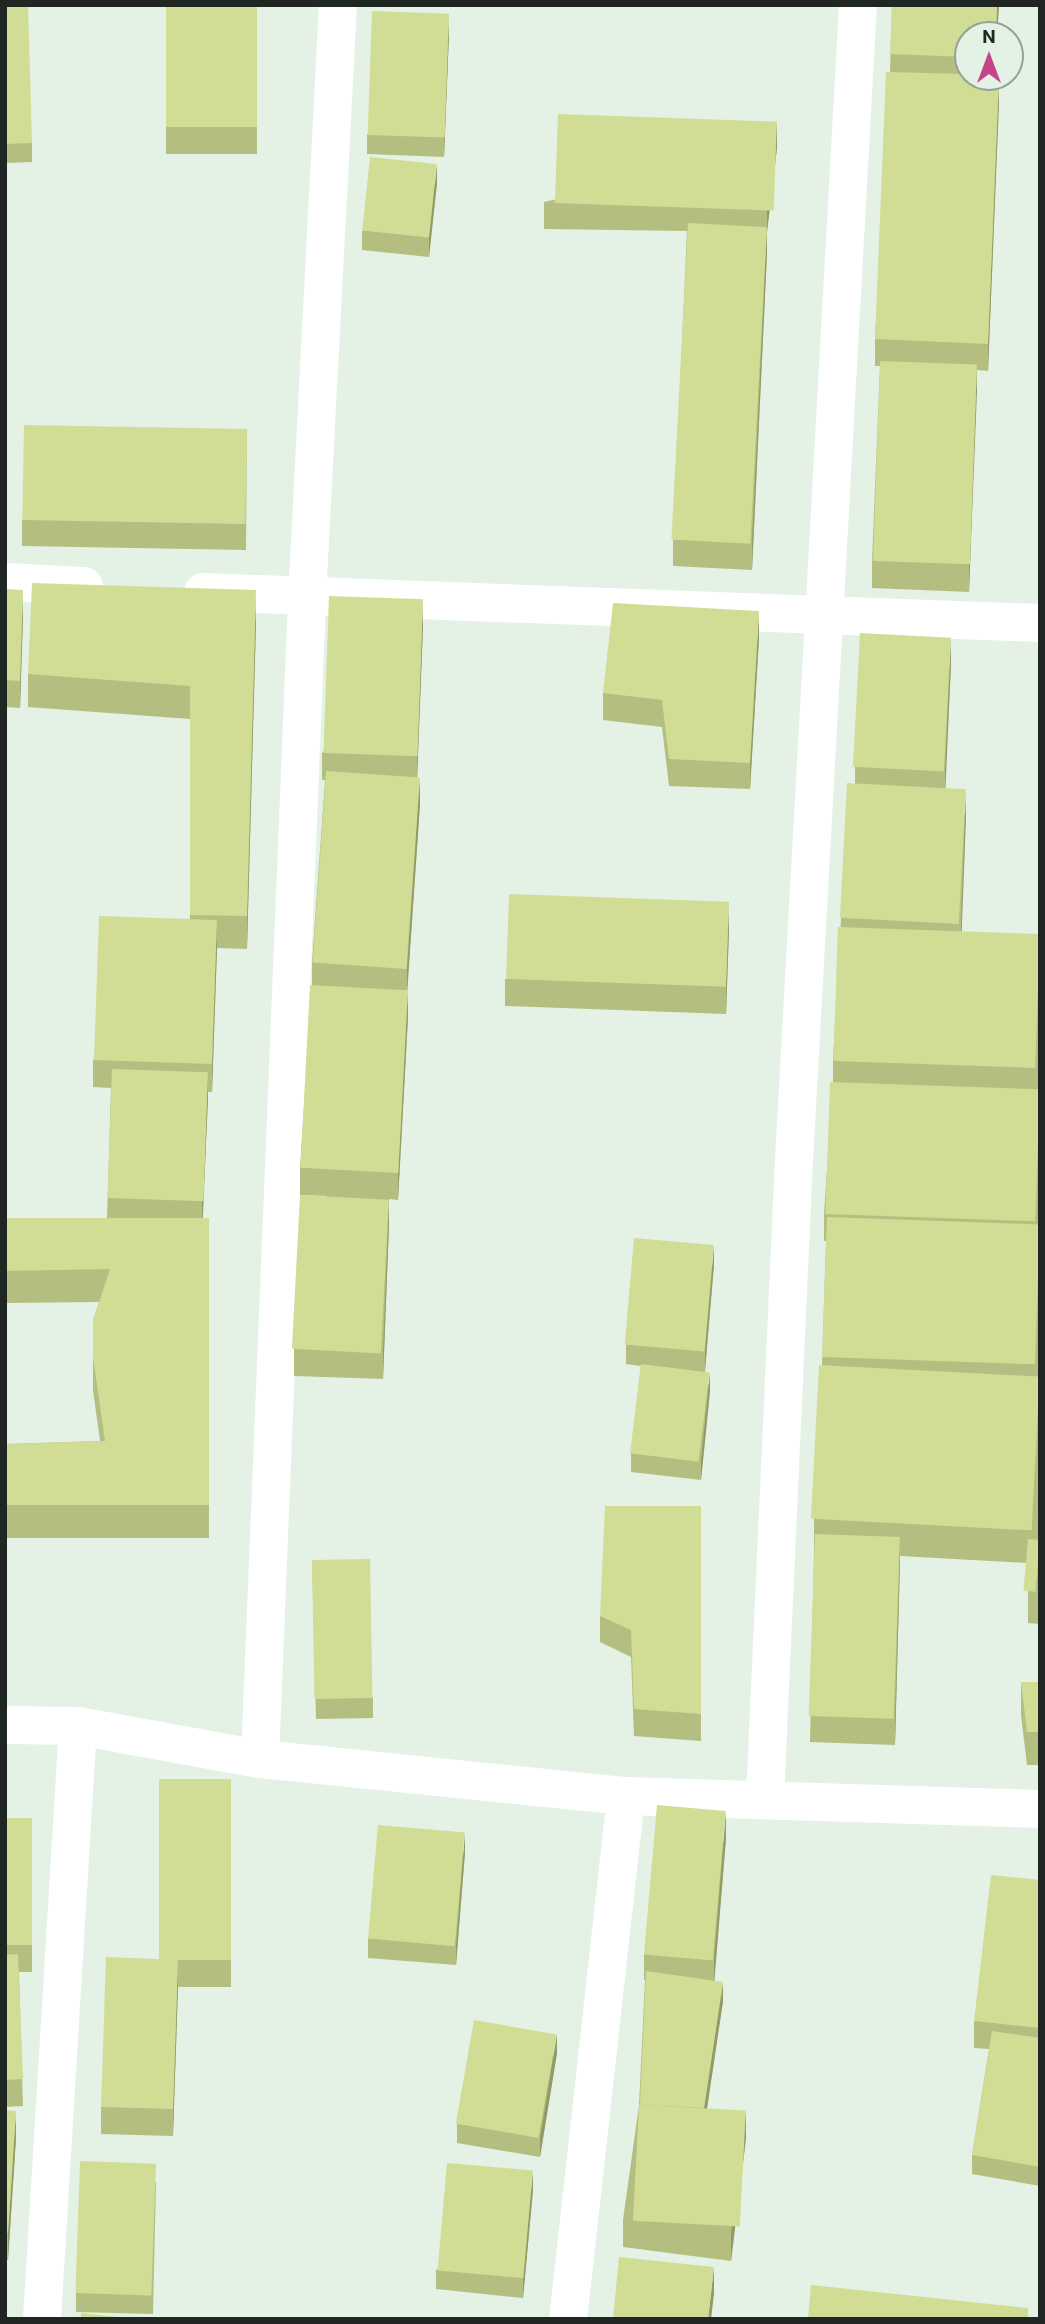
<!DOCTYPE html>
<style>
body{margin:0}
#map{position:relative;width:1045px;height:2324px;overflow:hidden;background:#e3f2e4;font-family:Roboto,sans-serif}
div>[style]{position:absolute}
.minor>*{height:38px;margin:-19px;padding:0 19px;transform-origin:19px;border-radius:19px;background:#fff}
.wall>*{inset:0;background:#b4be80;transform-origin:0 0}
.shaded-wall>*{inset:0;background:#929b68}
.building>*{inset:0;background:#d1dd95;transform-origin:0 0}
span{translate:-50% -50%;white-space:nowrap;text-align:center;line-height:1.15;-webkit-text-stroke:7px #e3f2e4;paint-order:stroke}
.frame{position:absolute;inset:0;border:7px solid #202621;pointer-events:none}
.north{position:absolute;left:954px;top:21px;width:70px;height:70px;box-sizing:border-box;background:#e3f2e4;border:2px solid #95a096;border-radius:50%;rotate:0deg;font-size:19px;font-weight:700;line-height:28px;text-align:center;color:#202621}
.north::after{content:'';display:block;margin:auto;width:24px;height:32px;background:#c6448b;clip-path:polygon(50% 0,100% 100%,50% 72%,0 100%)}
</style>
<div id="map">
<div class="minor">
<i style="left:5px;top:582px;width:79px;rotate:2.9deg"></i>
<i style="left:203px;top:592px;width:838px;rotate:2.12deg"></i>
<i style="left:5px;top:1725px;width:73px;rotate:0.8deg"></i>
<i style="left:78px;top:1726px;width:185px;rotate:10.3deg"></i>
<i style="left:260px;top:1759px;width:368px;rotate:5.8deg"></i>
<i style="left:626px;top:1796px;width:414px;rotate:1.8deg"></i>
<i style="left:260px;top:1759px;width:1162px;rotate:-87.68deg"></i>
<i style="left:307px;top:598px;width:594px;rotate:-87.01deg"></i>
<i style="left:765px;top:1798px;width:639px;rotate:-87.4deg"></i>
<i style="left:794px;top:1160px;width:1157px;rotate:-86.83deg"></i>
<i style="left:42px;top:2319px;width:594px;rotate:-86.53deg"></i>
<i style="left:568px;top:2319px;width:526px;rotate:-83.67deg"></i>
</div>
<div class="wall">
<i style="clip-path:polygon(5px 5px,32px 143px,32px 162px,5px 163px)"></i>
<i style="left:166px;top:5px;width:91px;height:149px"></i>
<i style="clip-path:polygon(892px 5px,999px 5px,997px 35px,968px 35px,968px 77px,999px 102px,988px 371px,977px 370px,969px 592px,872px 588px,872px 561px,880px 366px,875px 366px,875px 339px,890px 72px)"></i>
<i style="clip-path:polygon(449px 34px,444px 157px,367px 154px,367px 135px)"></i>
<i style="clip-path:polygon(777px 148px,767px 232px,767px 253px,752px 570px,673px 566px,673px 540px,687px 231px,544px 229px,544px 202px)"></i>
<i style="clip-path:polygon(437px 183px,429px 257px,362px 250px,362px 231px)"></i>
<i style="clip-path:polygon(247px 429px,246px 550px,22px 546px,22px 520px)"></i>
<i style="clip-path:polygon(5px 589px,23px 617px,20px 708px,5px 707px)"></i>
<i style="clip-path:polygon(256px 622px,247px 949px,217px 948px,212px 1092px,208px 1092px,203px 1218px,209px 1218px,209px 1538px,5px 1538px,5px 1444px,100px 1441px,93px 1390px,93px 1321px,99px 1302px,5px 1303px,5px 1218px,107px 1218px,111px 1088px,93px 1087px,93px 1060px,190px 920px,190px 719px,28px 707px,28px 674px)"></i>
<i style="clip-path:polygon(423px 626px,417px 777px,420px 804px,407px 990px,408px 1017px,398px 1200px,389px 1199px,389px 1225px,383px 1379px,294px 1376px,294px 1349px,326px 1196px,300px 1195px,300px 1168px,312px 986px,312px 962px,325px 780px,322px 780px,322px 753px)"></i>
<i style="clip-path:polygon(759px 638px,750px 789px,669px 786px,662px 727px,603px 720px,603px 693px)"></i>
<i style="clip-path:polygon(951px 664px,945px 788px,966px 816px,961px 932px,1040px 935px,1040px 1624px,1028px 1623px,1028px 1563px,900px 1556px,895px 1745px,810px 1742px,814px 1551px,814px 1519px,822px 1365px,826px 1241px,824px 1241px,824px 1214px,833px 1082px,833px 1061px,841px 918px,855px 784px,855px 767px)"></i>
<i style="clip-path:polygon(729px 929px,726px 1014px,505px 1006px,505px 979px)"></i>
<i style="clip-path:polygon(714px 1264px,705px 1371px,710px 1391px,701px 1480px,631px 1472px,631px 1453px,641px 1366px,626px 1364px,626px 1345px)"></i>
<i style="clip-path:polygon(701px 1506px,701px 1741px,634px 1736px,631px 1657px,600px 1642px,600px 1616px)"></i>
<i style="clip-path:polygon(312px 1560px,373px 1698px,373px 1718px,316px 1719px)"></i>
<i style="clip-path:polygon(1021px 1682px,1040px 1682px,1040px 1765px,1027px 1765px,1021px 1715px)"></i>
<i style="clip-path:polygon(231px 1779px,231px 1987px,178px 1987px,173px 2136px,101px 2134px,101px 2107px)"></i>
<i style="clip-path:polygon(5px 1818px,32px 1818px,32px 1972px,19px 1972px,23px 2106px,5px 2107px)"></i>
<i style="clip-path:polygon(726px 1838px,714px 1981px,723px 2001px,707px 2109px,746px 2138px,731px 2261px,623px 2247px,623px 2220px,639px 2105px,645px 1980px,644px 1980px,644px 1954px)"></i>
<i style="clip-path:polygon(465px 1852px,456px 1965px,368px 1958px,368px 1939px)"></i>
<i style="clip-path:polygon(1040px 1880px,1040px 2186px,972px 2174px,972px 2155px,989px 2049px,974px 2048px,974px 2021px)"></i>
<i style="clip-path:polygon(557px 2053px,540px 2157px,457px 2143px,457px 2124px)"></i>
<i style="clip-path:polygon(5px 2110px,16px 2138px,8px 2260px,5px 2260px)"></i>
<i style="clip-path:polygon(156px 2182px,153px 2314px,76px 2312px,76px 2293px)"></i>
<i style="clip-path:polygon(533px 2190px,523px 2298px,436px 2289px,436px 2270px)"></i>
</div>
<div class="shaded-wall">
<i style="clip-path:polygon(997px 5px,999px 5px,997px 35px,996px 35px)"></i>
<i style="clip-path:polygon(449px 14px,449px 34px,444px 157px,444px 138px)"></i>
<i style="clip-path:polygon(999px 77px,999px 102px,988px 371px,988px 344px)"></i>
<i style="clip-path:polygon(777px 121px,777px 148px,767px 232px,767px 253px,752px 570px,752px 543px,767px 227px,767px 205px)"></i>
<i style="clip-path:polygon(437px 164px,437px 183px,429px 257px,429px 238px)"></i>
<i style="clip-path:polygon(977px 365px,977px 391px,969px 592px,969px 565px)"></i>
<i style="clip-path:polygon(23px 590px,23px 617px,20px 708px,20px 681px)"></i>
<i style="clip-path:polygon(256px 590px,256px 622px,247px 949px,247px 916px)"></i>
<i style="clip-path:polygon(423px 600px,423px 626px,417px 783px,417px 756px)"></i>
<i style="clip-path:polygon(759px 611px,759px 638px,750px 789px,750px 763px)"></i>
<i style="clip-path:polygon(951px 637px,951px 664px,945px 798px,945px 771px)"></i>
<i style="clip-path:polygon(420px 777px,420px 804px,407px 995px,407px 969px)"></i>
<i style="clip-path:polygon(966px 789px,966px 816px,961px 950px,961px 923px)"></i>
<i style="clip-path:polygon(729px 902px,729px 929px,726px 1014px,726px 987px)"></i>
<i style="clip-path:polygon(217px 921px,217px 948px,212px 1092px,212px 1065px)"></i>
<i style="clip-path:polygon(408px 990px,408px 1017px,398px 1200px,398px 1173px)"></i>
<i style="clip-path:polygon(208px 1073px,208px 1100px,202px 1229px,202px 1202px)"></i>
<i style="clip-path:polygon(389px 1199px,389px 1225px,383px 1379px,383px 1352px)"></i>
<i style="clip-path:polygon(714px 1245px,714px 1264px,705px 1371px,705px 1352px)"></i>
<i style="clip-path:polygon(710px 1372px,710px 1391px,701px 1480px,701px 1460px)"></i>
<i style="clip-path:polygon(900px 1537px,900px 1563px,895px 1745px,895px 1718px)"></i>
<i style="clip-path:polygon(726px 1811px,726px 1838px,714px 1986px,714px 1959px)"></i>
<i style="clip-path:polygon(465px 1833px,465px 1852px,456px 1965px,456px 1946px)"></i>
<i style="clip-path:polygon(178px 1960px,178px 1987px,173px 2136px,173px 2109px)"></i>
<i style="clip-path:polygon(723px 1982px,723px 2001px,703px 2135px,703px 2116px)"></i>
<i style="clip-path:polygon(557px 2034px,557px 2053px,540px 2157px,540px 2138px)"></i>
<i style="clip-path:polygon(16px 2111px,16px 2138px,8px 2260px,8px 2233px)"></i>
<i style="clip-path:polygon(746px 2111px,746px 2138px,731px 2261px,731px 2234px)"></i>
<i style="clip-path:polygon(533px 2171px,533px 2190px,523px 2298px,523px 2278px)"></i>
<i style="clip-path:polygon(714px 2267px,714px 2294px,711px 2319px,708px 2319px)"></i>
</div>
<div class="building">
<i style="clip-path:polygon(5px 5px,28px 5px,32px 143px,5px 144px)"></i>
<i style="left:166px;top:5px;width:91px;height:122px"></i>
<i style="clip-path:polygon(892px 5px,997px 5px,996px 35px,968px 35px,968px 57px,890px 54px)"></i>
<i style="left:372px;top:11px;width:77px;height:124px;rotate:2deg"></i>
<i style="clip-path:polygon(886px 72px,968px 74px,968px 77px,999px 77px,988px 344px,875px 339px)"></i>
<i style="left:558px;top:114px;width:219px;height:89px;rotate:2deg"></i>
<i style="left:370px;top:157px;width:67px;height:74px;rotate:6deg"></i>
<i style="left:688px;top:223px;width:79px;height:317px;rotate:3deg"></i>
<i style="left:880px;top:361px;width:97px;height:200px;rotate:2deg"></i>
<i style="left:24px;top:425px;width:223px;height:95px;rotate:1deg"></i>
<i style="clip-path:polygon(32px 583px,256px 590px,247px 916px,190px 915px,190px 686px,28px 674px)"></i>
<i style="clip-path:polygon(5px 589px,23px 590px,20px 681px,5px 680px)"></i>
<i style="left:329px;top:596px;width:94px;height:157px;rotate:2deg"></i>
<i style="clip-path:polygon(613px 603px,759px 611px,750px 763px,669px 759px,662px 700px,603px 693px)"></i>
<i style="left:860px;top:633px;width:91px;height:134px;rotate:3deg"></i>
<i style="left:326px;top:771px;width:94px;height:192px;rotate:4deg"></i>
<i style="left:847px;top:783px;width:119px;height:135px;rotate:3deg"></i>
<i style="left:509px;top:894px;width:220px;height:85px;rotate:2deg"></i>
<i style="left:99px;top:916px;width:118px;height:144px;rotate:2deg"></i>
<i style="left:838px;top:927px;width:202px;height:134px;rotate:2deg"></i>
<i style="left:310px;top:985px;width:98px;height:183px;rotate:3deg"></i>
<i style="left:112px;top:1069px;width:96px;height:129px;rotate:2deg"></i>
<i style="left:830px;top:1082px;width:210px;height:132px;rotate:2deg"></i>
<i style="left:300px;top:1195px;width:89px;height:154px;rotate:3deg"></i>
<i style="left:827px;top:1217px;width:213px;height:140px;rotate:2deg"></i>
<i style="clip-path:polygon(5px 1218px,209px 1218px,209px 1505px,5px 1505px,5px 1444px,105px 1441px,93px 1357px,93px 1321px,110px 1269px,5px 1271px)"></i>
<i style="left:634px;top:1238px;width:80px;height:107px;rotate:5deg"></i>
<i style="left:641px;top:1364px;width:69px;height:90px;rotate:7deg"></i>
<i style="left:819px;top:1365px;width:221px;height:154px;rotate:3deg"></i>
<i style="clip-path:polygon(605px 1506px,701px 1506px,701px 1714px,634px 1709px,631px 1630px,600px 1616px)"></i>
<i style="left:815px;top:1534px;width:85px;height:182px;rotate:2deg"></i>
<i style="left:1028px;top:1539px;width:12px;height:52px;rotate:5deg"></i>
<i style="left:370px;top:1559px;width:139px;height:58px;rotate:89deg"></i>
<i style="clip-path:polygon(1021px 1682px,1040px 1682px,1040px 1732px,1027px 1732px)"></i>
<i style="clip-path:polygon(159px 1779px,231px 1779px,231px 1960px,178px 1960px,173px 2109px,101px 2107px,106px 1957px,159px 1959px)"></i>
<i style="left:657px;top:1805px;width:69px;height:150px;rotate:5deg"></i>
<i style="left:5px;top:1818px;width:27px;height:127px"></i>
<i style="left:378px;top:1825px;width:87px;height:114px;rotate:5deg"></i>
<i style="clip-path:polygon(991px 1875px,1040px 1880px,1040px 2028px,974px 2021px)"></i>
<i style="clip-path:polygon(18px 1954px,23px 2079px,5px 2080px,5px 1955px)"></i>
<i style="clip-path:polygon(646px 1971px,723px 1982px,704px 2108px,640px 2105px)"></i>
<i style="left:474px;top:2020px;width:84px;height:105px;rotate:10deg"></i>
<i style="clip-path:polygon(992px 2031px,1040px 2038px,1040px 2167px,972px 2155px)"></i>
<i style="left:639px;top:2105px;width:107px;height:116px;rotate:3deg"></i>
<i style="clip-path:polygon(5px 2110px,16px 2111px,8px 2233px,5px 2233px)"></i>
<i style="left:80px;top:2161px;width:76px;height:132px;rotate:2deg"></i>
<i style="left:447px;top:2163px;width:86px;height:108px;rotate:5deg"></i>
<i style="clip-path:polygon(619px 2257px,714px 2267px,708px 2319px,613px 2319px)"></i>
<i style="clip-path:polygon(811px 2285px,1028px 2308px,1028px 2319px,808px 2319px)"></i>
<i style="clip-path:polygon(81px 2313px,138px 2319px,81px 2319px)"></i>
</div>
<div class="frame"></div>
<div class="north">N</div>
</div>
